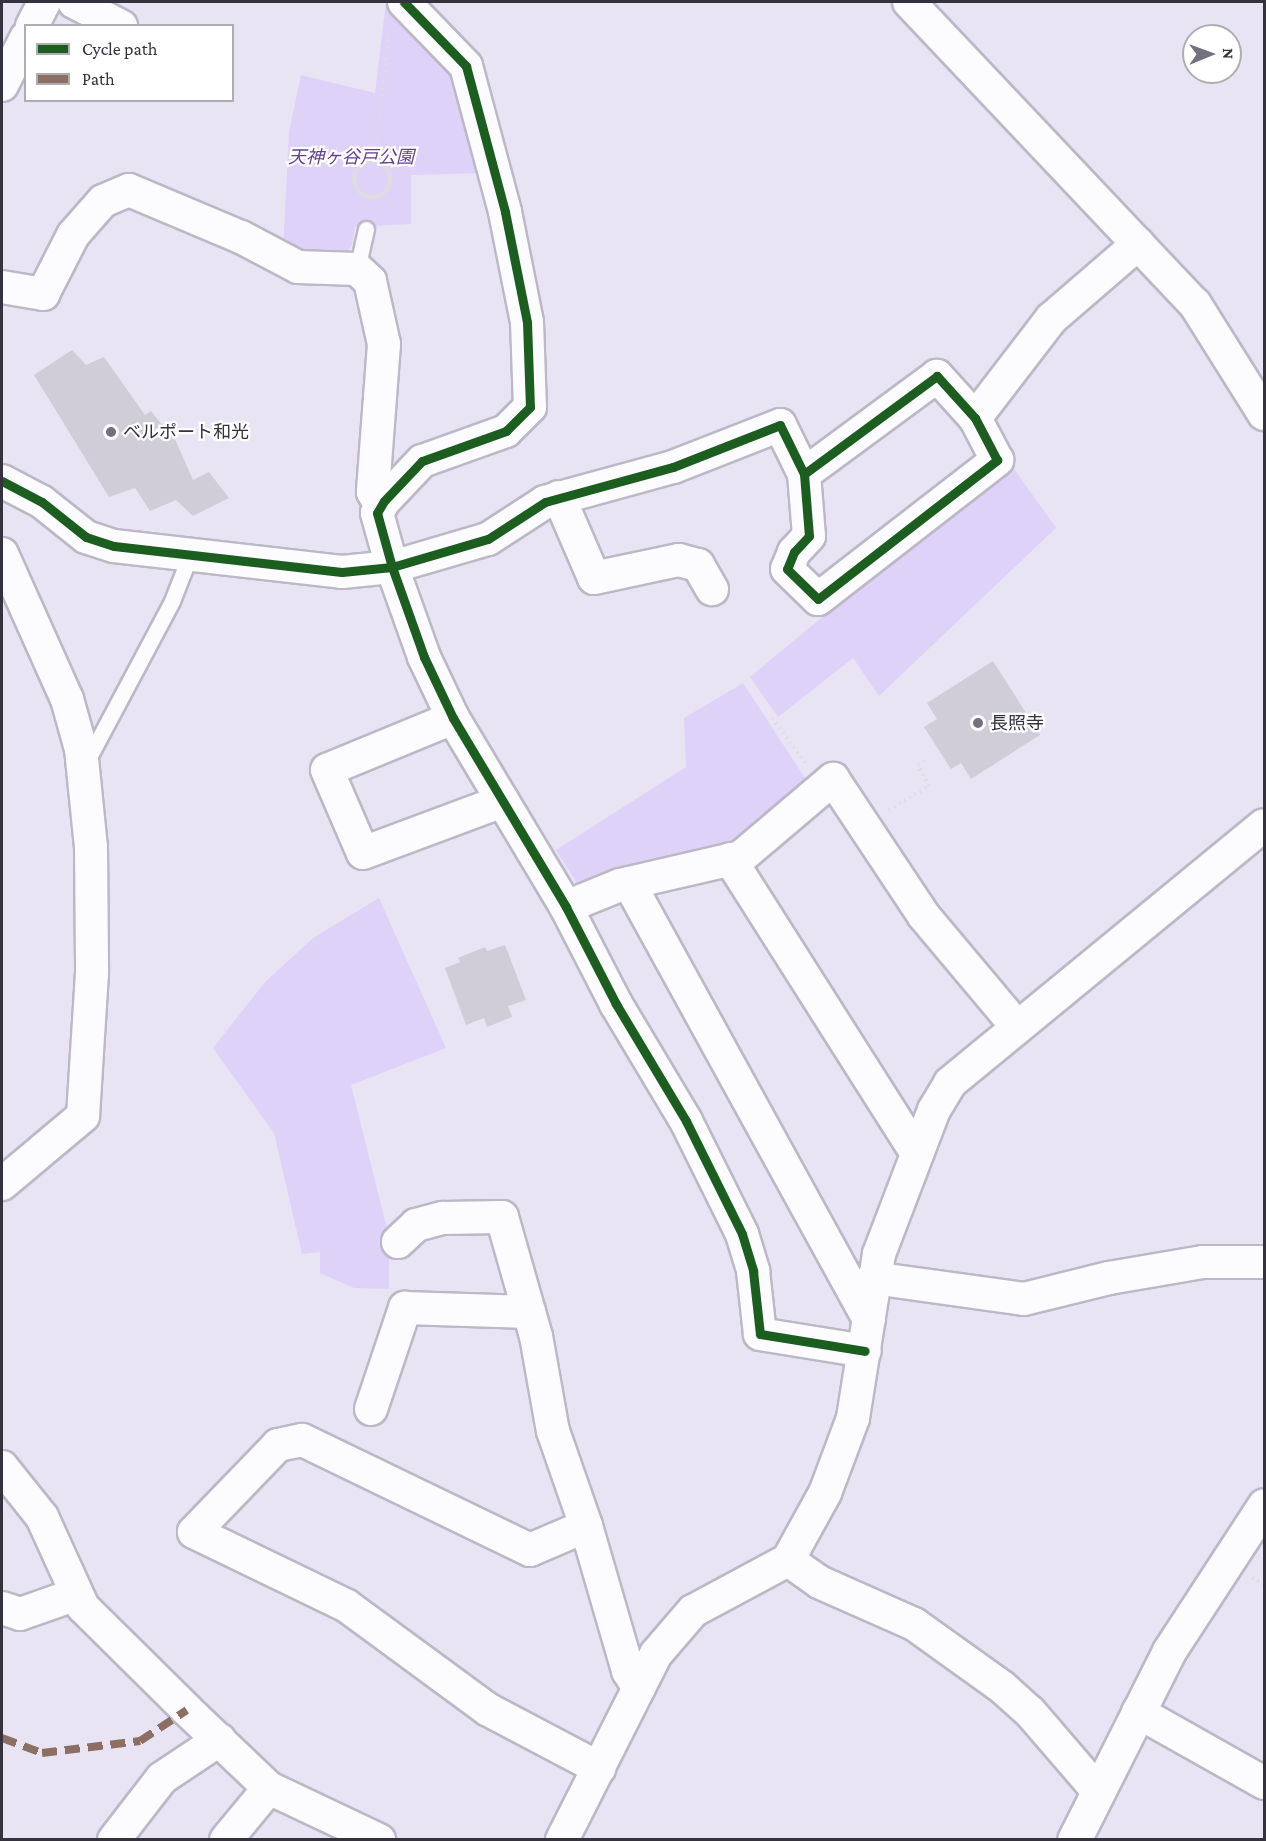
<!DOCTYPE html>
<meta charset="utf-8">
<style>
body{margin:0}
#map{position:relative;width:1266px;height:1841px;overflow:hidden;background:#e9e4f4;font-family:"Crimson Pro","Noto Sans JP",serif}
div>[style]{position:absolute}
.green>*{inset:0;background:#dfd2f8}
.building>*{inset:0;background:#d0ccd8}
.path>*{height:4px;margin-top:-2px;transform-origin:0;background:repeating-linear-gradient(90deg,#dddce0 0 1.5px,transparent 0 6px)}
.path>.ring{margin:-2px;padding:0;box-sizing:content-box;background:none;border:4px solid #dddce0;border-radius:50%}
.roads{filter:drop-shadow(2px 0 #bcb8c5) drop-shadow(-2px 0 #bcb8c5) drop-shadow(0 2px #bcb8c5) drop-shadow(0 -2px #bcb8c5)}
.service>*{height:15px;margin:-7.5px;padding:0 7.5px;transform-origin:7.5px;border-radius:7.5px;background:#fcfbfd}
.minor>*{height:32px;margin:-16px;padding:0 16px;transform-origin:16px;border-radius:16px;background:#fcfbfd}
.tertiary>*{height:33px;margin:-16.5px;padding:0 16.5px;transform-origin:16.5px;border-radius:16.5px;background:#fcfbfd}
.quiet>*{height:8px;margin-top:-4px;transform-origin:0;background:repeating-linear-gradient(90deg,#8d6e63 0 15px,transparent 0 23px)}
.cycleway>*{height:9px;margin:-4.5px;padding:0 4.5px;transform-origin:4.5px;border-radius:4.5px;background:#1b5e20}
.dots>*{width:16px;height:16px;translate:-50% -50%;box-sizing:border-box;border:3px solid #fff;border-radius:50%}
span{translate:-50% -50%;white-space:nowrap;text-align:center;line-height:1.15;-webkit-text-stroke:4.5px #fff;paint-order:stroke}
.park-label{font-size:18px;color:#634093;font-style:italic}
.poi-label{font-size:18px;color:#35323d}
.left{translate:0 -50%;text-align:left}
.frame{position:absolute;inset:0;border:3px solid #35323d;pointer-events:none}
.legend{position:absolute;left:24px;top:24px;width:210px;height:78px;box-sizing:border-box;background:#fff;border:2px solid #aeadb1;margin:0;padding:8px 10px;list-style:none;font-size:18px;color:#35323d}
.legend li{display:flex;align-items:center;gap:12px;height:30px}
.legend b{width:30px;border:2px solid #aeadb1}
.north{position:absolute;left:1182px;top:24px;width:60px;height:60px;box-sizing:border-box;background:#fff;border:2px solid #aeadb1;border-radius:50%;rotate:89deg;font-size:16px;font-weight:700;line-height:24px;text-align:center;color:#35323d}
.north::after{content:'';display:block;margin:auto;width:21px;height:27px;background:#74707d;clip-path:polygon(50% 0,100% 100%,50% 72%,0 100%)}
</style>
<div id="map">
<div class="green">
<i style="clip-path:polygon(386px 2px,455px 68px,484px 173px,411px 175px,411px 224px,355px 227px,352px 245px,345px 254px,297px 253px,283px 247px,289px 132px,301px 75px,375px 93px)"></i>
<i style="clip-path:polygon(1015px 470px,1056px 528px,879px 696px,853px 658px,778px 717px,750px 677px,937px 522px)"></i>
<i style="clip-path:polygon(743px 683px,807px 781px,733px 843px,579px 886px,556px 850px,686px 767px,684px 718px)"></i>
<i style="clip-path:polygon(379px 898px,446px 1048px,351px 1085px,389px 1237px,389px 1289px,354px 1288px,320px 1273px,320px 1252px,302px 1254px,274px 1133px,213px 1048px,265px 982px,313px 938px)"></i>
</div>
<div class="building">
<i style="clip-path:polygon(72px 350px,86px 365px,104px 357px,145px 415px,151px 411px,166px 430px,170px 428px,193px 480px,209px 472px,229px 498px,193px 516px,176px 500px,150px 511px,135px 488px,109px 497px,34px 375px)"></i>
<i style="clip-path:polygon(993px 661px,1040px 735px,971px 779px,961px 763px,951px 769px,924px 727px,937px 719px,927px 703px)"></i>
<i style="clip-path:polygon(505px 945px,526px 1000px,508px 1006px,512px 1017px,487px 1027px,484px 1018px,466px 1025px,445px 968px,460px 962px,458px 958px,485px 947px,487px 951px)"></i>
</div>
<div class="path">
<i style="left:374px;top:161px;width:131px;rotate:-83.4deg"></i>
<i class="ring" style="left:354px;top:161px;width:32px;height:32px"></i>
<i style="left:772px;top:718px;width:56px;rotate:53.7deg"></i>
<i style="left:889px;top:810px;width:47px;rotate:-31deg"></i>
<i style="left:929px;top:786px;width:24px;rotate:-118deg"></i>
<i style="left:918px;top:765px;width:12px;rotate:-35deg"></i>
<i style="left:1252px;top:1578px;width:13px;rotate:27deg"></i>
</div>
<div class="roads">
<div class="service">
<i style="left:357px;top:269px;width:41px;rotate:-77.3deg"></i>
<i style="left:87px;top:761px;width:181px;rotate:-62deg"></i>
<i style="left:172px;top:601px;width:49px;rotate:-68.6deg"></i>
</div>
<div class="minor">
<i style="left:74px;top:2px;width:53px;rotate:27.1deg"></i>
<i style="left:404px;top:2px;width:89px;rotate:45.9deg"></i>
<i style="left:466px;top:66px;width:151px;rotate:75deg"></i>
<i style="left:505px;top:212px;width:112px;rotate:78.7deg"></i>
<i style="left:527px;top:322px;width:85px;rotate:88deg"></i>
<i style="left:530px;top:407px;width:34px;rotate:135deg"></i>
<i style="left:506px;top:431px;width:89px;rotate:160.3deg"></i>
<i style="left:422px;top:461px;width:55px;rotate:133.5deg"></i>
<i style="left:384px;top:501px;width:14px;rotate:120deg"></i>
<i style="left:377px;top:513px;width:56px;rotate:74.5deg"></i>
<i style="left:392px;top:567px;width:96px;rotate:70.4deg"></i>
<i style="left:424px;top:657px;width:68px;rotate:64.6deg"></i>
<i style="left:453px;top:718px;width:220px;rotate:59.1deg"></i>
<i style="left:566px;top:907px;width:109px;rotate:62.7deg"></i>
<i style="left:616px;top:1004px;width:136px;rotate:59.1deg"></i>
<i style="left:686px;top:1121px;width:126px;rotate:63.6deg"></i>
<i style="left:742px;top:1234px;width:39px;rotate:73deg"></i>
<i style="left:753px;top:1271px;width:63px;rotate:83.7deg"></i>
<i style="left:760px;top:1334px;width:106px;rotate:9.2deg"></i>
<i style="left:909px;top:2px;width:416px;rotate:46.6deg"></i>
<i style="left:1195px;top:304px;width:130px;rotate:57.9deg"></i>
<i style="left:32px;top:26px;width:27px;rotate:-63deg"></i>
<i style="left:2px;top:85px;width:53px;rotate:-62.9deg"></i>
<i style="left:2px;top:287px;width:42px;rotate:9.7deg"></i>
<i style="left:43px;top:294px;width:66px;rotate:-63deg"></i>
<i style="left:73px;top:235px;width:45px;rotate:-48.6deg"></i>
<i style="left:103px;top:201px;width:28px;rotate:-23deg"></i>
<i style="left:129px;top:190px;width:121px;rotate:22.8deg"></i>
<i style="left:241px;top:237px;width:64px;rotate:27.8deg"></i>
<i style="left:298px;top:267px;width:59px;rotate:1.9deg"></i>
<i style="left:357px;top:269px;width:18px;rotate:43deg"></i>
<i style="left:370px;top:281px;width:65px;rotate:77.5deg"></i>
<i style="left:384px;top:344px;width:148px;rotate:94.3deg"></i>
<i style="left:373px;top:492px;width:16px;rotate:60deg"></i>
<i style="left:975px;top:418px;width:125px;rotate:-52.5deg"></i>
<i style="left:1051px;top:319px;width:115px;rotate:-40.8deg"></i>
<i style="left:2px;top:481px;width:45px;rotate:27.7deg"></i>
<i style="left:42px;top:502px;width:56px;rotate:38.5deg"></i>
<i style="left:86px;top:537px;width:29px;rotate:18deg"></i>
<i style="left:114px;top:546px;width:229px;rotate:6.5deg"></i>
<i style="left:342px;top:572px;width:50px;rotate:-5.7deg"></i>
<i style="left:392px;top:567px;width:100px;rotate:-16.3deg"></i>
<i style="left:488px;top:539px;width:68px;rotate:-33deg"></i>
<i style="left:545px;top:502px;width:133px;rotate:-15.3deg"></i>
<i style="left:673px;top:467px;width:115px;rotate:-21.4deg"></i>
<i style="left:780px;top:425px;width:55px;rotate:63.9deg"></i>
<i style="left:804px;top:474px;width:62px;rotate:85.4deg"></i>
<i style="left:809px;top:536px;width:22px;rotate:133deg"></i>
<i style="left:794px;top:552px;width:18px;rotate:112deg"></i>
<i style="left:787px;top:569px;width:43px;rotate:44.1deg"></i>
<i style="left:818px;top:599px;width:227px;rotate:-37.8deg"></i>
<i style="left:997px;top:460px;width:47px;rotate:-117.6deg"></i>
<i style="left:975px;top:418px;width:57px;rotate:-132.1deg"></i>
<i style="left:937px;top:376px;width:165px;rotate:143.6deg"></i>
<i style="left:559px;top:497px;width:88px;rotate:66.6deg"></i>
<i style="left:594px;top:578px;width:87px;rotate:-12deg"></i>
<i style="left:679px;top:560px;width:20px;rotate:15deg"></i>
<i style="left:698px;top:565px;width:28px;rotate:60deg"></i>
<i style="left:2px;top:554px;width:159px;rotate:65.9deg"></i>
<i style="left:67px;top:699px;width:52px;rotate:74.4deg"></i>
<i style="left:81px;top:749px;width:99px;rotate:84.2deg"></i>
<i style="left:91px;top:847px;width:126px;rotate:89.5deg"></i>
<i style="left:92px;top:973px;width:143px;rotate:93.6deg"></i>
<i style="left:83px;top:1116px;width:106px;rotate:140deg"></i>
<i style="left:453px;top:718px;width:136px;rotate:157.6deg"></i>
<i style="left:327px;top:770px;width:90px;rotate:66.6deg"></i>
<i style="left:363px;top:853px;width:149px;rotate:-20.4deg"></i>
<i style="left:730px;top:859px;width:349px;rotate:57.6deg"></i>
<i style="left:629px;top:883px;width:498px;rotate:61.2deg"></i>
<i style="left:566px;top:907px;width:58px;rotate:-22.2deg"></i>
<i style="left:620px;top:885px;width:124px;rotate:-13deg"></i>
<i style="left:741px;top:857px;width:121px;rotate:-40.3deg"></i>
<i style="left:833px;top:779px;width:164px;rotate:56.4deg"></i>
<i style="left:924px;top:916px;width:145px;rotate:50deg"></i>
<i style="left:398px;top:1242px;width:25px;rotate:-43deg"></i>
<i style="left:416px;top:1225px;width:28px;rotate:-15deg"></i>
<i style="left:443px;top:1218px;width:59px;rotate:-1deg"></i>
<i style="left:502px;top:1217px;width:124px;rotate:74.1deg"></i>
<i style="left:536px;top:1336px;width:97px;rotate:79.9deg"></i>
<i style="left:553px;top:1431px;width:101px;rotate:70.8deg"></i>
<i style="left:586px;top:1526px;width:151px;rotate:73.8deg"></i>
<i style="left:628px;top:1671px;width:20px;rotate:57deg"></i>
<i style="left:873px;top:1278px;width:152px;rotate:7.9deg"></i>
<i style="left:1024px;top:1299px;width:88px;rotate:-13.9deg"></i>
<i style="left:1109px;top:1278px;width:95px;rotate:-9.7deg"></i>
<i style="left:1203px;top:1262px;width:61px"></i>
<i style="left:371px;top:1409px;width:107px;rotate:-71.4deg"></i>
<i style="left:405px;top:1308px;width:124px;rotate:1.8deg"></i>
<i style="left:2px;top:1467px;width:64px;rotate:51.3deg"></i>
<i style="left:42px;top:1517px;width:99px;rotate:65.5deg"></i>
<i style="left:83px;top:1607px;width:146px;rotate:44.7deg"></i>
<i style="left:187px;top:1710px;width:113px;rotate:43.6deg"></i>
<i style="left:269px;top:1788px;width:122px;rotate:25.3deg"></i>
<i style="left:586px;top:1526px;width:61px;rotate:156.8deg"></i>
<i style="left:530px;top:1550px;width:253px;rotate:-154.2deg"></i>
<i style="left:302px;top:1440px;width:25px;rotate:168deg"></i>
<i style="left:278px;top:1445px;width:121px;rotate:134deg"></i>
<i style="left:194px;top:1532px;width:170px;rotate:25.8deg"></i>
<i style="left:347px;top:1606px;width:174px;rotate:36.3deg"></i>
<i style="left:487px;top:1709px;width:127px;rotate:27.8deg"></i>
<i style="left:788px;top:1560px;width:38px;rotate:35deg"></i>
<i style="left:819px;top:1582px;width:104px;rotate:23.9deg"></i>
<i style="left:914px;top:1624px;width:108px;rotate:35.6deg"></i>
<i style="left:1002px;top:1687px;width:38px;rotate:42deg"></i>
<i style="left:1030px;top:1712px;width:104px;rotate:49.3deg"></i>
<i style="left:2px;top:1608px;width:19px;rotate:18deg"></i>
<i style="left:20px;top:1614px;width:57px;rotate:-19.4deg"></i>
<i style="left:1138px;top:1712px;width:145px;rotate:29.4deg"></i>
<i style="left:114px;top:1840px;width:78px;rotate:-52.3deg"></i>
<i style="left:162px;top:1778px;width:69px;rotate:-33.7deg"></i>
<i style="left:226px;top:1840px;width:67px;rotate:-50.4deg"></i>
<i style="left:562px;top:1840px;width:208px;rotate:-63.2deg"></i>
<i style="left:656px;top:1654px;width:57px;rotate:-49.3deg"></i>
<i style="left:693px;top:1611px;width:108px;rotate:-28.2deg"></i>
<i style="left:788px;top:1560px;width:77px;rotate:-61.1deg"></i>
<i style="left:825px;top:1493px;width:80px;rotate:-69.5deg"></i>
<i style="left:853px;top:1418px;width:166px;rotate:-81deg"></i>
<i style="left:879px;top:1254px;width:154px;rotate:-69.1deg"></i>
<i style="left:934px;top:1110px;width:31px;rotate:-59deg"></i>
<i style="left:950px;top:1083px;width:406px;rotate:-39.4deg"></i>
</div>
<div class="tertiary">
<i style="left:1074px;top:1840px;width:212px;rotate:-63.3deg"></i>
<i style="left:1169px;top:1651px;width:174px;rotate:-56.9deg"></i>
</div>
</div>
<div class="quiet">
<i style="left:2px;top:1738px;width:43px;rotate:20.6deg"></i>
<i style="left:42px;top:1753px;width:99px;rotate:-7deg"></i>
<i style="left:140px;top:1741px;width:56px;rotate:-33.4deg"></i>
</div>
<div class="cycleway">
<i style="left:404px;top:2px;width:89px;rotate:45.9deg"></i>
<i style="left:466px;top:66px;width:151px;rotate:75deg"></i>
<i style="left:505px;top:212px;width:112px;rotate:78.7deg"></i>
<i style="left:527px;top:322px;width:85px;rotate:88deg"></i>
<i style="left:530px;top:407px;width:34px;rotate:135deg"></i>
<i style="left:506px;top:431px;width:89px;rotate:160.3deg"></i>
<i style="left:422px;top:461px;width:55px;rotate:133.5deg"></i>
<i style="left:384px;top:501px;width:14px;rotate:120deg"></i>
<i style="left:377px;top:513px;width:56px;rotate:74.5deg"></i>
<i style="left:392px;top:567px;width:96px;rotate:70.4deg"></i>
<i style="left:424px;top:657px;width:68px;rotate:64.6deg"></i>
<i style="left:453px;top:718px;width:220px;rotate:59.1deg"></i>
<i style="left:566px;top:907px;width:109px;rotate:62.7deg"></i>
<i style="left:616px;top:1004px;width:136px;rotate:59.1deg"></i>
<i style="left:686px;top:1121px;width:126px;rotate:63.6deg"></i>
<i style="left:742px;top:1234px;width:39px;rotate:73deg"></i>
<i style="left:753px;top:1271px;width:63px;rotate:83.7deg"></i>
<i style="left:760px;top:1334px;width:106px;rotate:9.2deg"></i>
<i style="left:2px;top:481px;width:45px;rotate:27.7deg"></i>
<i style="left:42px;top:502px;width:56px;rotate:38.5deg"></i>
<i style="left:86px;top:537px;width:29px;rotate:18deg"></i>
<i style="left:114px;top:546px;width:229px;rotate:6.5deg"></i>
<i style="left:342px;top:572px;width:50px;rotate:-5.7deg"></i>
<i style="left:392px;top:567px;width:100px;rotate:-16.3deg"></i>
<i style="left:488px;top:539px;width:68px;rotate:-33deg"></i>
<i style="left:545px;top:502px;width:133px;rotate:-15.3deg"></i>
<i style="left:673px;top:467px;width:115px;rotate:-21.4deg"></i>
<i style="left:780px;top:425px;width:55px;rotate:63.9deg"></i>
<i style="left:804px;top:474px;width:62px;rotate:85.4deg"></i>
<i style="left:809px;top:536px;width:22px;rotate:133deg"></i>
<i style="left:794px;top:552px;width:18px;rotate:112deg"></i>
<i style="left:787px;top:569px;width:43px;rotate:44.1deg"></i>
<i style="left:818px;top:599px;width:227px;rotate:-37.8deg"></i>
<i style="left:997px;top:460px;width:47px;rotate:-117.6deg"></i>
<i style="left:975px;top:418px;width:57px;rotate:-132.1deg"></i>
<i style="left:937px;top:376px;width:165px;rotate:143.6deg"></i>
</div>
<div class="dots">
<i style="left:111px;top:432px;background:#74707d"></i>
<i style="left:978px;top:723px;background:#74707d"></i>
</div>
<div class="park-label">
<span style="left:351px;top:157px">天神ヶ谷戸公園</span>
</div>
<div class="poi-label">
<span class="left" style="left:123px;top:432px">ベルポート和光</span>
<span class="left" style="left:990px;top:723px">長照寺</span>
</div>
<div class="frame"></div>
<ul class="legend">
<li><b style="height:8px;background:#1b5e20"></b>Cycle path</li>
<li><b style="height:8px;background:#8d6e63"></b>Path</li>
</ul>
<div class="north">N</div>
</div>
